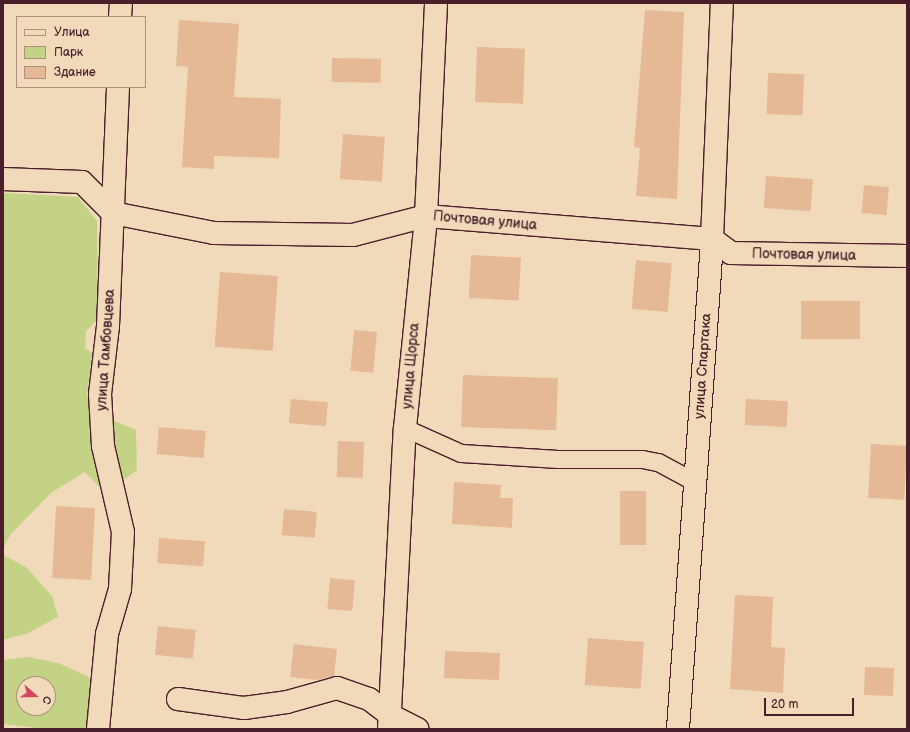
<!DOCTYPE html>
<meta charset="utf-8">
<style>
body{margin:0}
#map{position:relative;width:910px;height:732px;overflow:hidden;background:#f0dab9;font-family:"Balsamiq Sans",sans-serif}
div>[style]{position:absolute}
.green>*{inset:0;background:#c4d286}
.building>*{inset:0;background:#e5b896;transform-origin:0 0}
.roads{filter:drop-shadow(1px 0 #4a1f2b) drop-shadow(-1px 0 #4a1f2b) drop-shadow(0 1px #4a1f2b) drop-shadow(0 -1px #4a1f2b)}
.service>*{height:17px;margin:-8.5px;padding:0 8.5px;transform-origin:8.5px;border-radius:8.5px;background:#f0dab9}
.minor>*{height:22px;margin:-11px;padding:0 11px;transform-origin:11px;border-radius:11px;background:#f0dab9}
span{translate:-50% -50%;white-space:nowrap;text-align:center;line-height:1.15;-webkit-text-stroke:4px #f0dab9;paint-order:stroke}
.street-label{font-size:14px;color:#4a1f2b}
.frame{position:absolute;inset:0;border:4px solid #4a1f2b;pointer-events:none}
.legend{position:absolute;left:16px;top:16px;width:130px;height:72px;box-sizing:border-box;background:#f0dab9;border:1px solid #ae8f80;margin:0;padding:5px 7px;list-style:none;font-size:12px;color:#4a1f2b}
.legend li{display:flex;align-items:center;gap:8px;height:20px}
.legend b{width:20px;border:1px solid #ae8f80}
.north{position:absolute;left:16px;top:676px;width:40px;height:40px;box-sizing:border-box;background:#f0dab9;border:1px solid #ae8f80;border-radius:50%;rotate:110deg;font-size:11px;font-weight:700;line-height:16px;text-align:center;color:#4a1f2b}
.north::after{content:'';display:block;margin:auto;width:14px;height:18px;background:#d1495b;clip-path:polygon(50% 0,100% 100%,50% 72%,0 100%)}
.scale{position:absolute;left:764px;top:698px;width:90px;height:18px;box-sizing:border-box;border:2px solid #4a1f2b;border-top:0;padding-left:5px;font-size:12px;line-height:14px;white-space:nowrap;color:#4a1f2b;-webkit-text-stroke:3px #f0dab9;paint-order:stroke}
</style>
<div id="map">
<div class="green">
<i style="clip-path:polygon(3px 193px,78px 197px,97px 221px,98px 319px,86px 331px,85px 348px,92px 353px,87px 395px,94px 413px,136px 430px,137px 470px,105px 493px,85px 472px,52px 492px,10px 535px,3px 549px)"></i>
<i style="clip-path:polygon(3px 555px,26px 567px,52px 596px,58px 617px,28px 633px,3px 640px)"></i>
<i style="clip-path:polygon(evenodd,28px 657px,58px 663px,87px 676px,98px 686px,93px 729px,45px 729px,3px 724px,3px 660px,28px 657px,24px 684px,48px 684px,48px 708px,24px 708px,24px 684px)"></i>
</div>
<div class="building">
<i style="clip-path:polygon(645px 10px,684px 12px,677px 199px,636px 196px,640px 148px,634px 147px)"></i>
<i style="clip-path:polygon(179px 20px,239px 24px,234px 97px,281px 99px,279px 158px,214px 156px,214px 169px,182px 167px,188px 67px,176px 66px)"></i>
<i style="left:477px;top:47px;width:48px;height:55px;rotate:2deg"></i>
<i style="left:332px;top:58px;width:49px;height:24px;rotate:1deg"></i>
<i style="left:768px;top:73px;width:36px;height:41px;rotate:2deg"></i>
<i style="left:343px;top:134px;width:42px;height:45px;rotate:4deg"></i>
<i style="left:766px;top:176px;width:47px;height:32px;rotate:4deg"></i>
<i style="left:864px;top:185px;width:25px;height:28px;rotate:5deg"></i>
<i style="left:471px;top:255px;width:50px;height:43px;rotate:3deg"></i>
<i style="left:636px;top:260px;width:36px;height:49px;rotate:5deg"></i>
<i style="left:220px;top:272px;width:58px;height:75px;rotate:4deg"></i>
<i style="left:801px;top:301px;width:59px;height:38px"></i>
<i style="left:354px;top:330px;width:23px;height:41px;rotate:5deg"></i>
<i style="left:463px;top:375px;width:95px;height:52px;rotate:2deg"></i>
<i style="left:291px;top:399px;width:37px;height:24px;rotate:5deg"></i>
<i style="left:746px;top:399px;width:42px;height:26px;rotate:3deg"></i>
<i style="left:159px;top:427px;width:47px;height:27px;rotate:5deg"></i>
<i style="left:338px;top:441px;width:26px;height:36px;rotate:2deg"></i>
<i style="left:871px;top:444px;width:36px;height:54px;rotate:3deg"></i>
<i style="clip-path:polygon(454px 482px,501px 485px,500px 498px,513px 498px,512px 528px,452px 524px)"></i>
<i style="left:620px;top:491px;width:26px;height:54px"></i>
<i style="left:56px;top:506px;width:39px;height:72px;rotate:3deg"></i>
<i style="left:284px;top:509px;width:33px;height:26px;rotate:5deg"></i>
<i style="left:159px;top:538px;width:46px;height:25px;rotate:4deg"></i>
<i style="left:330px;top:578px;width:25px;height:31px;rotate:5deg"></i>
<i style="clip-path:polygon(735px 595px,773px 597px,771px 647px,785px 648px,783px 693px,730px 689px)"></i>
<i style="left:158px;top:626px;width:38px;height:29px;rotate:6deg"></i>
<i style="left:588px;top:638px;width:56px;height:47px;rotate:4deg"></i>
<i style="clip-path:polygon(294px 644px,337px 649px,334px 676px,318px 680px,290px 677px)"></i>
<i style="left:445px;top:651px;width:55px;height:27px;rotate:2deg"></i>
<i style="left:865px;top:667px;width:29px;height:28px;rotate:2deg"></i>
</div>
<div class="roads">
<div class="service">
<i style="left:405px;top:428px;width:61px;rotate:24.1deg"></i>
<i style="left:461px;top:453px;width:97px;rotate:3.5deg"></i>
<i style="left:558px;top:459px;width:84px"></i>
<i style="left:642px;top:459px;width:16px;rotate:11deg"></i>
<i style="left:658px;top:462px;width:42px;rotate:28.4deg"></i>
</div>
<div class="minor">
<i style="left:120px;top:17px;width:14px;rotate:-86deg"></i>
<i style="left:3px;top:179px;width:79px;rotate:2.2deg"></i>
<i style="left:82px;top:182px;width:44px;rotate:45deg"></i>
<i style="left:113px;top:213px;width:103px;rotate:11.2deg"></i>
<i style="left:214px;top:233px;width:139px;rotate:0.8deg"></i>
<i style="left:353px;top:235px;width:75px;rotate:-14.6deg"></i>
<i style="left:426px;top:216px;width:287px;rotate:4.6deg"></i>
<i style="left:712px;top:239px;width:24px;rotate:36deg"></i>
<i style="left:731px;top:253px;width:176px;rotate:1deg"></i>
<i style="left:178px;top:699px;width:67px;rotate:7.8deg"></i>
<i style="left:244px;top:708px;width:43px;rotate:-7.9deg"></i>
<i style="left:287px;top:702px;width:52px;rotate:-15.6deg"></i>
<i style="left:337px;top:688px;width:34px;rotate:19deg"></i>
<i style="left:369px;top:699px;width:26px;rotate:37deg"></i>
<i style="left:390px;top:715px;width:31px;rotate:27deg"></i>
<i style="left:98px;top:729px;width:95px;rotate:-84.6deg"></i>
<i style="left:107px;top:634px;width:47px;rotate:-73.9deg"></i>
<i style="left:120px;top:589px;width:57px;rotate:-87deg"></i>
<i style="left:123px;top:532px;width:88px;rotate:-103.1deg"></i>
<i style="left:103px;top:446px;width:52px;rotate:-93.3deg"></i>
<i style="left:100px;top:394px;width:68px;rotate:-83.3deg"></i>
<i style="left:108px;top:326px;width:239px;rotate:-87.6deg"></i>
<i style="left:389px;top:729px;width:301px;rotate:-87deg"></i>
<i style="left:405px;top:428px;width:213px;rotate:-84.3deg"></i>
<i style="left:426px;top:216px;width:213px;rotate:-87.3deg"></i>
<i style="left:678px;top:729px;width:491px;rotate:-86deg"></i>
<i style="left:712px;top:239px;width:236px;rotate:-87.6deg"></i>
</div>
</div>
<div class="street-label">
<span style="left:485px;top:221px;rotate:5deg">Почтовая улица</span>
<span style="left:804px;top:255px;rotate:1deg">Почтовая улица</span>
<span style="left:106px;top:350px;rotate:-86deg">улица Тамбовцева</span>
<span style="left:411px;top:366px;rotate:-85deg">улица Щорса</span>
<span style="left:703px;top:366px;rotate:-86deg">улица Спартака</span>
</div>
<div class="frame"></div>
<ul class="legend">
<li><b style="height:5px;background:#f0dab9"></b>Улица</li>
<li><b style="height:11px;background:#c4d286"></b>Парк</li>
<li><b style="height:11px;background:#e5b896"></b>Здание</li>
</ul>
<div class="north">С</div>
<div class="scale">20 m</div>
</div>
